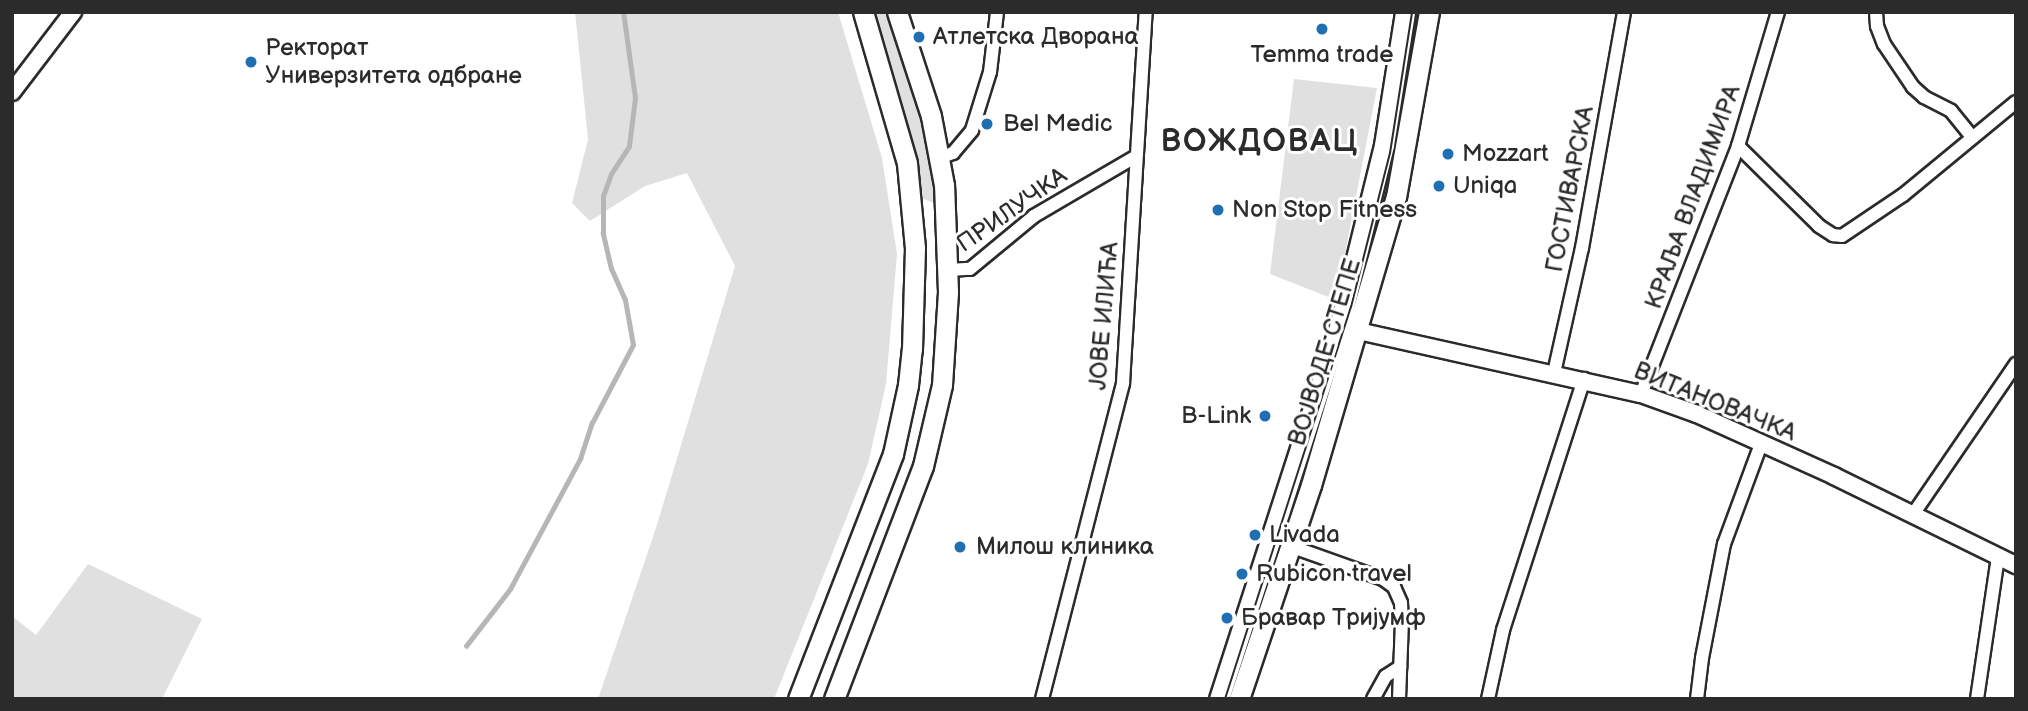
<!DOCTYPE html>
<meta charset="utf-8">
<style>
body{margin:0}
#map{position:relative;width:2028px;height:711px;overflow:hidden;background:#fff;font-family:"Balsamiq Sans",sans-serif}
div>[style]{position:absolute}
.green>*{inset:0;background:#e0e0e0}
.stream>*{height:4.5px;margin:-2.25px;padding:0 2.25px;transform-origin:2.25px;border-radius:2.25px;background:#b6b6b6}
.roads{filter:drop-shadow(2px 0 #2b2b2b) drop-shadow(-2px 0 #2b2b2b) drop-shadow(0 2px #2b2b2b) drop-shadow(0 -2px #2b2b2b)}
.minor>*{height:12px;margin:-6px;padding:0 6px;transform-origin:6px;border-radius:6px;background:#fff}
.tertiary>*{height:16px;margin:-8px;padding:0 8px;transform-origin:8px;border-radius:8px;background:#fff}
.secondary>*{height:19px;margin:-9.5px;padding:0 9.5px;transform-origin:9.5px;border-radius:9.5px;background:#fff}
.tram>*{height:2px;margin:-1px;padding:0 1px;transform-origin:1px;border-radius:1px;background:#2b2b2b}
.dots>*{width:19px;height:19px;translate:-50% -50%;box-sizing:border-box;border:4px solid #fff;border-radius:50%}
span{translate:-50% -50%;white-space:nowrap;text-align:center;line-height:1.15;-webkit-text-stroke:6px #fff;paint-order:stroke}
.poi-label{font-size:24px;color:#2b2b2b}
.left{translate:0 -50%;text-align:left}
.right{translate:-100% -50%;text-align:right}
.street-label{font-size:24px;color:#2b2b2b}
.district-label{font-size:32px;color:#2b2b2b;font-weight:700;letter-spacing:2px}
.frame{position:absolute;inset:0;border:14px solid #2b2b2b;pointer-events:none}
</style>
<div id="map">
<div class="green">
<i style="clip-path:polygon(575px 12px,838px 12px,882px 158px,897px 254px,886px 384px,868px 464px,774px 699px,598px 699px,656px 528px,735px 266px,687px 173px,645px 186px,590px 221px,572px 203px,588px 139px)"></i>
<i style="clip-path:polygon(871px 12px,888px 12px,934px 167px,939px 198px,934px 203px,921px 198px,909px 135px)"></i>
<i style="clip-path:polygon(1294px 79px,1377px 88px,1336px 300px,1270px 274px)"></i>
<i style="clip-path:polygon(88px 564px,202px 619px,162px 699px,12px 699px,12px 616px,36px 635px)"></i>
</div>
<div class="stream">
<i style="left:466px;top:646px;width:72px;rotate:-52.3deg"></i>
<i style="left:510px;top:589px;width:148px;rotate:-61.7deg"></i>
<i style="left:580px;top:459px;width:38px;rotate:-72deg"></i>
<i style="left:592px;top:423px;width:88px;rotate:-62.3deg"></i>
<i style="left:633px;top:345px;width:46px;rotate:-100.1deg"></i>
<i style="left:625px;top:300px;width:34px;rotate:-114deg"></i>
<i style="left:611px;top:269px;width:37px;rotate:-103deg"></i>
<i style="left:603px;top:233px;width:37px;rotate:-90deg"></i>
<i style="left:603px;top:196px;width:23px;rotate:-70deg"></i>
<i style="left:611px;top:174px;width:33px;rotate:-57deg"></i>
<i style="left:629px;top:146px;width:48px;rotate:-82.9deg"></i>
<i style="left:635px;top:98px;width:87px;rotate:-97.9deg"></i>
</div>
<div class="roads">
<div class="minor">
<i style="left:1876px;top:12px;width:14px;rotate:86deg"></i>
<i style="left:1877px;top:26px;width:19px;rotate:69deg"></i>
<i style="left:1884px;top:44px;width:52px;rotate:56deg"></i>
<i style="left:1913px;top:87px;width:15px;rotate:42deg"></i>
<i style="left:1924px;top:97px;width:30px;rotate:27deg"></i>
<i style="left:1951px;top:111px;width:33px;rotate:51deg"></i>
<i style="left:1738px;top:146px;width:114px;rotate:44.6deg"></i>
<i style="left:1819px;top:226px;width:17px;rotate:33deg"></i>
<i style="left:1833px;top:235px;width:9px;rotate:6deg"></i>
<i style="left:1842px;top:236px;width:73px;rotate:-33.9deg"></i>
<i style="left:1903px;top:195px;width:146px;rotate:-39.5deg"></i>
<i style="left:939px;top:158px;width:15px;rotate:-20deg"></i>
<i style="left:953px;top:153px;width:30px;rotate:-50deg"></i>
<i style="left:972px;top:130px;width:61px;rotate:-72.8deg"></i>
<i style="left:990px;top:72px;width:60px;rotate:-83.3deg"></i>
<i style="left:948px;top:270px;width:22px;rotate:-3deg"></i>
<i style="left:970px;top:269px;width:83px;rotate:-39.6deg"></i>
<i style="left:1034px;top:216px;width:117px;rotate:-30.3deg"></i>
<i style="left:1554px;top:373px;width:128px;rotate:-77.4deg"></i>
<i style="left:1582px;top:248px;width:240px;rotate:-79.9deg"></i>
<i style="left:1641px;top:394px;width:266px;rotate:-68.6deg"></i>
<i style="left:1738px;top:146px;width:140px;rotate:-73.4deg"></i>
<i style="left:1914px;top:513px;width:181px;rotate:-55.6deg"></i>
<i style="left:1290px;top:546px;width:99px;rotate:19.5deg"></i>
<i style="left:1383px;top:579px;width:14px;rotate:36deg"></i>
<i style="left:1394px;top:587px;width:17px;rotate:66deg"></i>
<i style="left:1401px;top:603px;width:18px;rotate:87deg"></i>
<i style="left:1402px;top:621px;width:78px;rotate:92.2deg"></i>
<i style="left:1042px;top:699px;width:326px;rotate:-75.6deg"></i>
<i style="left:1123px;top:383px;width:372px;rotate:-86.5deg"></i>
<i style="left:1373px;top:699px;width:26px;rotate:-61deg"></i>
<i style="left:1386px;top:676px;width:17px;rotate:-33deg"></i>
<i style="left:1488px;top:699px;width:71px;rotate:-77.7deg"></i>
<i style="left:1503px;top:630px;width:264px;rotate:-72.1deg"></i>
<i style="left:1697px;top:699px;width:41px;rotate:-83deg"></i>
<i style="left:1702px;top:658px;width:116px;rotate:-79.1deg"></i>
<i style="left:1724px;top:544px;width:107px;rotate:-69.7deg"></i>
<i style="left:1977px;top:699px;width:145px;rotate:-81.6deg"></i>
</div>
<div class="tertiary">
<i style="left:12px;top:92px;width:101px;rotate:-52.7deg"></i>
<i style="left:1345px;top:328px;width:303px;rotate:12.6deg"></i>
<i style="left:1641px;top:394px;width:59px;rotate:19.7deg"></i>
<i style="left:1697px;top:414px;width:150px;rotate:24.3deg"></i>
<i style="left:1834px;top:476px;width:203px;rotate:26.1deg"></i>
</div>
<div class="secondary">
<i style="left:798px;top:699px;width:263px;rotate:-68.8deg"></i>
<i style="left:893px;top:454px;width:71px;rotate:-77.7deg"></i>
<i style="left:908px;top:385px;width:36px;rotate:-84deg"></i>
<i style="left:912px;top:349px;width:101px;rotate:-88.3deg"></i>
<i style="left:915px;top:248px;width:85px;rotate:-95.4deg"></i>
<i style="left:907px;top:163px;width:157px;rotate:-106.2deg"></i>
<i style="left:834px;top:699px;width:249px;rotate:-69.1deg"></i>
<i style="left:923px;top:466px;width:83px;rotate:-76.8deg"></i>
<i style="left:942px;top:385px;width:93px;rotate:-86.3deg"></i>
<i style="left:948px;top:292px;width:107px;rotate:-92.1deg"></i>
<i style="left:944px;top:185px;width:70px;rotate:-100.7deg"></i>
<i style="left:931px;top:116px;width:109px;rotate:-108.1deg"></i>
<i style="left:1219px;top:699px;width:391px;rotate:-72.1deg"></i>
<i style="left:1339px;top:327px;width:187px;rotate:-76.1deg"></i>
<i style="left:1384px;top:145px;width:135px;rotate:-81deg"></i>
<i style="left:1239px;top:699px;width:226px;rotate:-71.4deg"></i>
<i style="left:1311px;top:485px;width:300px;rotate:-73.6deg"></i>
<i style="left:1396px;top:197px;width:188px;rotate:-79.9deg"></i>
</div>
</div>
<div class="tram">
<i style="left:1225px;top:699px;width:412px;rotate:-72.2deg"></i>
<i style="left:1351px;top:307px;width:159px;rotate:-75.8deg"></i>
<i style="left:1390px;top:153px;width:143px;rotate:-81.1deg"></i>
</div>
<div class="dots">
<i style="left:1322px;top:29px;background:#1f6fb2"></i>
<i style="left:919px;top:37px;background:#1f6fb2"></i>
<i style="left:251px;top:62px;background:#1f6fb2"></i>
<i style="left:987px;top:124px;background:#1f6fb2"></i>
<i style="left:1448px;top:154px;background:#1f6fb2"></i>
<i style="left:1439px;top:186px;background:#1f6fb2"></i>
<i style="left:1218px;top:210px;background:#1f6fb2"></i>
<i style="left:1265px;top:416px;background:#1f6fb2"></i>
<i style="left:1255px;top:535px;background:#1f6fb2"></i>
<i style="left:960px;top:547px;background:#1f6fb2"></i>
<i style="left:1242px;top:574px;background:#1f6fb2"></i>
<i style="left:1227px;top:618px;background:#1f6fb2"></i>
</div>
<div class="poi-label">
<span class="left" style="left:933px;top:37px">Атлетска Дворана</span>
<span class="left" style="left:265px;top:62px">Ректорат<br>Универзитета одбране</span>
<span style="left:1322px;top:55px">Temma trade</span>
<span class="left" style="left:1003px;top:124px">Bel Medic</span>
<span class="left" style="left:1462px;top:154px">Mozzart</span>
<span class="left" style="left:1453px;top:186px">Uniqa</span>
<span class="left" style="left:1232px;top:210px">Non Stop Fitness</span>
<span class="right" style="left:1251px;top:416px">B-Link</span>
<span class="left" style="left:1269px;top:535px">Livada</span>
<span class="left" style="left:976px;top:547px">Милош клиника</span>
<span class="left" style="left:1256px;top:574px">Rubicon travel</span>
<span class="left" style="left:1241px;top:618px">Бравар Тријумф</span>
</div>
<div class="street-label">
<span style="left:1570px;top:189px;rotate:-79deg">ГОСТИВАРСКА</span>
<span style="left:1693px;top:197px;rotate:-70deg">КРАЉА ВЛАДИМИРА</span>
<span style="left:1012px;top:210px;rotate:-35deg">ПРИЛУЧКА</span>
<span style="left:1104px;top:316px;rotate:-85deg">ЈОВЕ ИЛИЋА</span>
<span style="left:1325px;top:352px;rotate:-73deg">ВОЈВОДЕ СТЕПЕ</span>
<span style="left:1715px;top:402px;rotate:22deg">ВИТАНОВАЧКА</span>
</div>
<div class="district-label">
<span style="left:1260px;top:142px">ВОЖДОВАЦ</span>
</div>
<div class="frame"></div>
</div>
